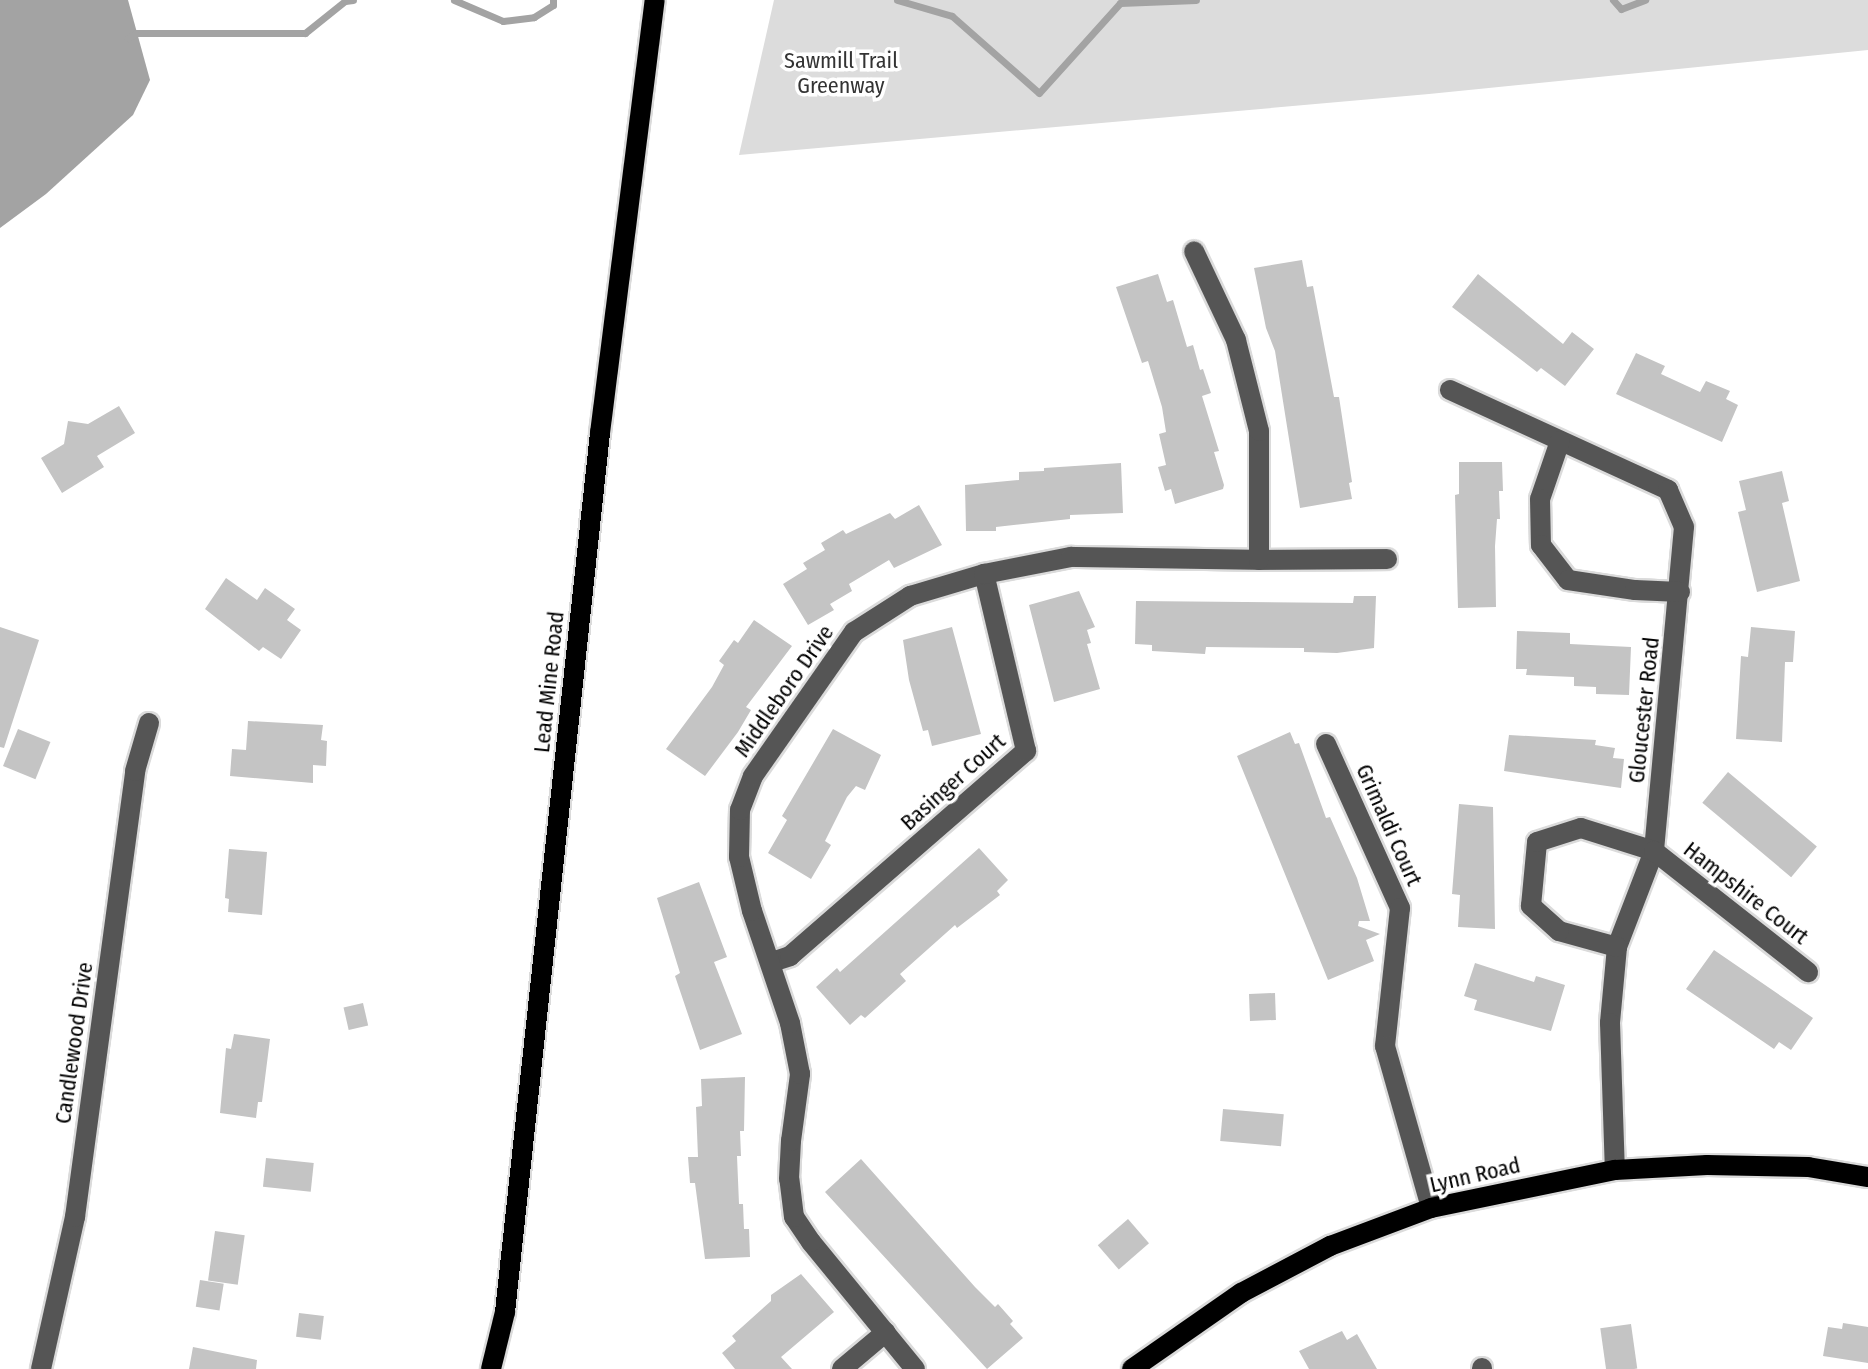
<!DOCTYPE html>
<style>
body{margin:0}
#map{position:relative;width:1868px;height:1369px;overflow:hidden;background:#fff;font-family:"Fira Sans Condensed",sans-serif}
div>[style]{position:absolute}
.green>*{inset:0;background:#dcdcdc}
.water>*{inset:0;background:#a3a3a3}
.stream>*{height:7px;margin:-3.5px;padding:0 3.5px;transform-origin:3.5px;border-radius:3.5px;background:#a3a3a3}
.building>*{inset:0;background:#c4c4c4;transform-origin:0 0}
.roads{filter:drop-shadow(2px 0 #dbdbdb) drop-shadow(-2px 0 #dbdbdb) drop-shadow(0 2px #dbdbdb) drop-shadow(0 -2px #dbdbdb)}
.minor>*{height:20px;margin:-10px;padding:0 10px;transform-origin:10px;border-radius:10px;background:#555}
.major>*{height:20px;margin:-10px;padding:0 10px;transform-origin:10px;border-radius:10px;background:#000}
span{translate:-50% -50%;white-space:nowrap;text-align:center;line-height:1.15;-webkit-text-stroke:7px #fff;paint-order:stroke}
.park-label{font-size:22px;color:#333}
.street-label{font-size:22px;color:#000}
</style>
<div id="map">
<div class="green">
<i style="clip-path:polygon(774px 0,1868px 0,1868px 50px,1429px 94px,739px 155px)"></i>
</div>
<div class="water">
<i style="clip-path:polygon(0 0,128px 0,150px 80px,133px 115px,46px 194px,0 228px)"></i>
</div>
<div class="stream">
<i style="left:454px;top:0;width:53px;rotate:23.2deg"></i>
<i style="left:503px;top:21px;width:31px;rotate:-7deg"></i>
<i style="left:534px;top:17px;width:22px;rotate:-32deg"></i>
<i style="left:553px;top:5px;width:5px;rotate:-90deg"></i>
<i style="left:897px;top:0;width:57px;rotate:16.2deg"></i>
<i style="left:952px;top:16px;width:116px;rotate:41.5deg"></i>
<i style="left:1039px;top:93px;width:121px;rotate:-48deg"></i>
<i style="left:1120px;top:3px;width:76px;rotate:-2.3deg"></i>
<i style="left:1613px;top:0;width:12px;rotate:48deg"></i>
<i style="left:1621px;top:9px;width:26px;rotate:-21deg"></i>
<i style="left:128px;top:38px;width:9px;rotate:-32deg"></i>
<i style="left:136px;top:33px;width:169px"></i>
<i style="left:305px;top:33px;width:51px;rotate:-38.7deg"></i>
<i style="left:345px;top:1px;width:8px;rotate:-7deg"></i>
</div>
<div class="building">
<i style="clip-path:polygon(1302px 260px,1307px 287px,1313px 286px,1334px 397px,1339px 397px,1352px 482px,1349px 483px,1352px 499px,1300px 508px,1275px 351px,1266px 328px,1254px 268px)"></i>
<i style="clip-path:polygon(1158px 274px,1167px 302px,1173px 300px,1187px 347px,1193px 345px,1200px 370px,1203px 369px,1211px 393px,1202px 396px,1219px 451px,1214px 452px,1224px 485px,1223px 489px,1175px 504px,1171px 489px,1165px 491px,1158px 467px,1166px 465px,1159px 434px,1166px 432px,1162px 407px,1148px 361px,1142px 363px,1116px 287px)"></i>
<i style="clip-path:polygon(1478px 274px,1563px 344px,1572px 332px,1594px 349px,1565px 386px,1541px 368px,1537px 372px,1452px 307px)"></i>
<i style="clip-path:polygon(1636px 353px,1665px 366px,1661px 374px,1700px 392px,1706px 381px,1730px 391px,1726px 399px,1738px 405px,1722px 442px,1616px 394px)"></i>
<i style="clip-path:polygon(119px 406px,135px 433px,97px 456px,104px 467px,62px 493px,41px 458px,64px 444px,68px 421px,88px 424px)"></i>
<i style="clip-path:polygon(1459px 462px,1502px 462px,1503px 491px,1499px 491px,1500px 519px,1497px 519px,1495px 546px,1496px 607px,1458px 608px,1455px 495px,1459px 494px)"></i>
<i style="clip-path:polygon(1121px 463px,1123px 513px,1070px 515px,1070px 519px,996px 527px,996px 531px,966px 531px,965px 485px,1019px 480px,1019px 472px,1044px 471px,1044px 468px)"></i>
<i style="clip-path:polygon(1782px 471px,1789px 501px,1782px 503px,1800px 581px,1757px 592px,1738px 512px,1746px 510px,1739px 481px)"></i>
<i style="clip-path:polygon(919px 505px,942px 545px,894px 568px,889px 560px,849px 584px,852px 591px,830px 604px,834px 610px,808px 625px,783px 584px,807px 569px,803px 563px,825px 550px,821px 543px,843px 530px,846px 534px,890px 513px,895px 519px)"></i>
<i style="clip-path:polygon(226px 578px,257px 600px,265px 588px,295px 609px,287px 620px,301px 630px,281px 659px,263px 647px,259px 651px,205px 609px)"></i>
<i style="clip-path:polygon(1079px 591px,1095px 627px,1087px 630px,1091px 643px,1087px 644px,1100px 689px,1054px 702px,1029px 605px)"></i>
<i style="clip-path:polygon(1354px 596px,1376px 596px,1374px 648px,1337px 653px,1304px 652px,1304px 648px,1206px 647px,1205px 654px,1152px 651px,1152px 645px,1135px 644px,1136px 601px,1353px 603px)"></i>
<i style="clip-path:polygon(754px 620px,792px 646px,746px 707px,751px 710px,738px 732px,705px 776px,666px 749px,712px 687px,724px 665px,719px 661px,734px 640px,738px 643px)"></i>
<i style="clip-path:polygon(0 627px,39px 640px,4px 748px,0 747px)"></i>
<i style="clip-path:polygon(952px 627px,981px 734px,932px 746px,928px 730px,923px 731px,909px 680px,903px 640px)"></i>
<i style="clip-path:polygon(1751px 627px,1795px 631px,1793px 662px,1785px 662px,1782px 742px,1736px 739px,1741px 656px,1748px 657px)"></i>
<i style="clip-path:polygon(1517px 631px,1570px 633px,1570px 644px,1631px 647px,1629px 695px,1596px 694px,1596px 687px,1574px 686px,1574px 677px,1526px 675px,1527px 669px,1516px 669px)"></i>
<i style="clip-path:polygon(248px 721px,323px 725px,321px 740px,327px 741px,326px 766px,313px 765px,313px 783px,230px 776px,232px 749px,246px 750px)"></i>
<i style="left:18px;top:729px;width:35px;height:40px;rotate:22deg"></i>
<i style="clip-path:polygon(833px 729px,881px 755px,865px 790px,856px 786px,847px 797px,825px 841px,831px 845px,811px 879px,768px 853px,787px 820px,782px 816px)"></i>
<i style="clip-path:polygon(1290px 732px,1295px 744px,1299px 743px,1326px 818px,1330px 817px,1357px 878px,1370px 921px,1359px 921px,1358px 926px,1380px 934px,1366px 940px,1374px 961px,1328px 980px,1237px 756px)"></i>
<i style="clip-path:polygon(1509px 735px,1596px 740px,1595px 745px,1615px 748px,1613px 758px,1624px 759px,1621px 788px,1504px 771px)"></i>
<i style="left:1728px;top:772px;width:116px;height:40px;rotate:40deg"></i>
<i style="clip-path:polygon(1459px 804px,1493px 807px,1495px 929px,1458px 927px,1460px 895px,1452px 894px)"></i>
<i style="clip-path:polygon(979px 848px,1008px 880px,997px 891px,1000px 895px,957px 928px,955px 925px,900px 974px,906px 981px,865px 1018px,861px 1015px,850px 1025px,816px 987px,837px 968px,840px 972px)"></i>
<i style="clip-path:polygon(229px 849px,267px 852px,262px 915px,228px 912px,229px 899px,225px 898px)"></i>
<i style="clip-path:polygon(699px 882px,727px 957px,714px 962px,742px 1034px,700px 1050px,675px 976px,680px 973px,657px 898px)"></i>
<i style="clip-path:polygon(1714px 950px,1813px 1018px,1791px 1050px,1779px 1042px,1774px 1049px,1686px 989px)"></i>
<i style="clip-path:polygon(1475px 963px,1534px 982px,1536px 976px,1565px 985px,1551px 1031px,1474px 1010px,1477px 1000px,1464px 996px)"></i>
<i style="left:1275px;top:993px;width:27px;height:26px;rotate:88deg"></i>
<i style="left:363px;top:1003px;width:23px;height:20px;rotate:77deg"></i>
<i style="clip-path:polygon(234px 1034px,270px 1039px,262px 1102px,258px 1102px,256px 1118px,220px 1113px,226px 1048px,231px 1049px)"></i>
<i style="clip-path:polygon(745px 1077px,744px 1131px,740px 1131px,741px 1156px,737px 1156px,739px 1204px,743px 1204px,744px 1229px,749px 1229px,750px 1257px,705px 1259px,695px 1183px,690px 1183px,688px 1157px,698px 1157px,696px 1107px,702px 1106px,701px 1079px)"></i>
<i style="left:1223px;top:1109px;width:61px;height:32px;rotate:5deg"></i>
<i style="left:266px;top:1158px;width:48px;height:29px;rotate:6deg"></i>
<i style="clip-path:polygon(861px 1159px,975px 1287px,995px 1307px,998px 1304px,1013px 1321px,1010px 1324px,1023px 1338px,987px 1369px,825px 1192px)"></i>
<i style="left:1128px;top:1219px;width:32px;height:40px;rotate:49deg"></i>
<i style="left:215px;top:1231px;width:30px;height:50px;rotate:8deg"></i>
<i style="clip-path:polygon(801px 1274px,834px 1312px,781px 1357px,792px 1369px,735px 1369px,722px 1353px,736px 1341px,732px 1336px,771px 1301px,771px 1295px)"></i>
<i style="left:200px;top:1280px;width:24px;height:27px;rotate:9deg"></i>
<i style="left:299px;top:1313px;width:25px;height:24px;rotate:7deg"></i>
<i style="clip-path:polygon(1843px 1323px,1868px 1327px,1868px 1363px,1823px 1356px,1828px 1327px,1842px 1329px)"></i>
<i style="left:1631px;top:1324px;width:45px;height:31px;rotate:82deg"></i>
<i style="clip-path:polygon(1342px 1331px,1347px 1340px,1357px 1334px,1377px 1369px,1309px 1369px,1299px 1351px)"></i>
<i style="clip-path:polygon(193px 1347px,257px 1360px,256px 1369px,189px 1369px)"></i>
</div>
<div class="roads">
<div class="minor">
<i style="left:1450px;top:390px;width:240px;rotate:24.6deg"></i>
<i style="left:1668px;top:490px;width:40px;rotate:66.6deg"></i>
<i style="left:1684px;top:527px;width:325px;rotate:95.3deg"></i>
<i style="left:1654px;top:851px;width:103px;rotate:111.1deg"></i>
<i style="left:1617px;top:947px;width:76px;rotate:95.3deg"></i>
<i style="left:1610px;top:1023px;width:147px;rotate:88.1deg"></i>
<i style="left:1560px;top:441px;width:61px;rotate:109deg"></i>
<i style="left:1540px;top:499px;width:46px;rotate:88.8deg"></i>
<i style="left:1541px;top:545px;width:44px;rotate:52.4deg"></i>
<i style="left:1568px;top:580px;width:68px;rotate:8.5deg"></i>
<i style="left:1635px;top:590px;width:45px;rotate:2.5deg"></i>
<i style="left:1259px;top:560px;width:128px;rotate:-0.4deg"></i>
<i style="left:1326px;top:744px;width:180px;rotate:65.7deg"></i>
<i style="left:1400px;top:908px;width:139px;rotate:96.2deg"></i>
<i style="left:1385px;top:1046px;width:168px;rotate:74.1deg"></i>
<i style="left:1617px;top:947px;width:60px;rotate:-164.6deg"></i>
<i style="left:1559px;top:931px;width:38px;rotate:-138deg"></i>
<i style="left:1531px;top:906px;width:64px;rotate:-84.6deg"></i>
<i style="left:1537px;top:842px;width:46px;rotate:-17.7deg"></i>
<i style="left:1581px;top:828px;width:77px;rotate:17.5deg"></i>
<i style="left:1654px;top:851px;width:196px;rotate:38.2deg"></i>
<i style="left:772px;top:962px;width:19px;rotate:-18deg"></i>
<i style="left:790px;top:956px;width:313px;rotate:-41deg"></i>
<i style="left:1026px;top:751px;width:182px;rotate:-103.3deg"></i>
<i style="left:1482px;top:1368px;width:1px;rotate:90deg"></i>
<i style="left:41px;top:1369px;width:156px;rotate:-77.4deg"></i>
<i style="left:75px;top:1217px;width:450px;rotate:-82.3deg"></i>
<i style="left:135px;top:771px;width:50px;rotate:-73.7deg"></i>
<i style="left:842px;top:1369px;width:57px;rotate:-40.1deg"></i>
<i style="left:915px;top:1369px;width:164px;rotate:-129.3deg"></i>
<i style="left:811px;top:1242px;width:30px;rotate:-124deg"></i>
<i style="left:794px;top:1217px;width:38px;rotate:-97deg"></i>
<i style="left:789px;top:1179px;width:38px;rotate:-87deg"></i>
<i style="left:791px;top:1141px;width:68px;rotate:-82.3deg"></i>
<i style="left:800px;top:1074px;width:52px;rotate:-101.1deg"></i>
<i style="left:790px;top:1023px;width:118px;rotate:-108.7deg"></i>
<i style="left:752px;top:911px;width:56px;rotate:-103.5deg"></i>
<i style="left:739px;top:857px;width:47px;rotate:-88.8deg"></i>
<i style="left:740px;top:810px;width:36px;rotate:-69deg"></i>
<i style="left:753px;top:776px;width:176px;rotate:-55deg"></i>
<i style="left:854px;top:632px;width:67px;rotate:-32.7deg"></i>
<i style="left:910px;top:596px;width:77px;rotate:-16.6deg"></i>
<i style="left:984px;top:574px;width:89px;rotate:-11.1deg"></i>
<i style="left:1071px;top:557px;width:188px;rotate:0.9deg"></i>
<i style="left:1259px;top:560px;width:129px;rotate:-90deg"></i>
<i style="left:1259px;top:431px;width:94px;rotate:-104.2deg"></i>
<i style="left:1236px;top:340px;width:98px;rotate:-115.3deg"></i>
</div>
<div class="major">
<i style="left:491px;top:1369px;width:59px;rotate:-76.2deg"></i>
<i style="left:505px;top:1312px;width:884px;rotate:-83.83deg"></i>
<i style="left:600px;top:433px;width:436px;rotate:-82.8deg"></i>
<i style="left:1132px;top:1369px;width:133px;rotate:-34.9deg"></i>
<i style="left:1241px;top:1293px;width:101px;rotate:-27.8deg"></i>
<i style="left:1330px;top:1246px;width:108px;rotate:-20.6deg"></i>
<i style="left:1431px;top:1208px;width:188px;rotate:-11.7deg"></i>
<i style="left:1615px;top:1170px;width:92px;rotate:-3.1deg"></i>
<i style="left:1707px;top:1165px;width:101px;rotate:1.1deg"></i>
<i style="left:1808px;top:1167px;width:61px;rotate:9.5deg"></i>
</div>
</div>
<div class="park-label">
<span style="left:841px;top:73px">Sawmill Trail<br>Greenway</span>
</div>
<div class="street-label">
<span style="left:549px;top:682px;rotate:-84deg">Lead Mine Road</span>
<span style="left:784px;top:691px;rotate:-55deg">Middleboro Drive</span>
<span style="left:1644px;top:710px;rotate:-84deg">Gloucester Road</span>
<span style="left:953px;top:782px;rotate:-42deg">Basinger Court</span>
<span style="left:1389px;top:825px;rotate:66deg">Grimaldi Court</span>
<span style="left:1746px;top:893px;rotate:38deg">Hampshire Court</span>
<span style="left:74px;top:1043px;rotate:-82deg">Candlewood Drive</span>
<span style="left:1475px;top:1175px;rotate:-13deg">Lynn Road</span>
</div>
</div>
